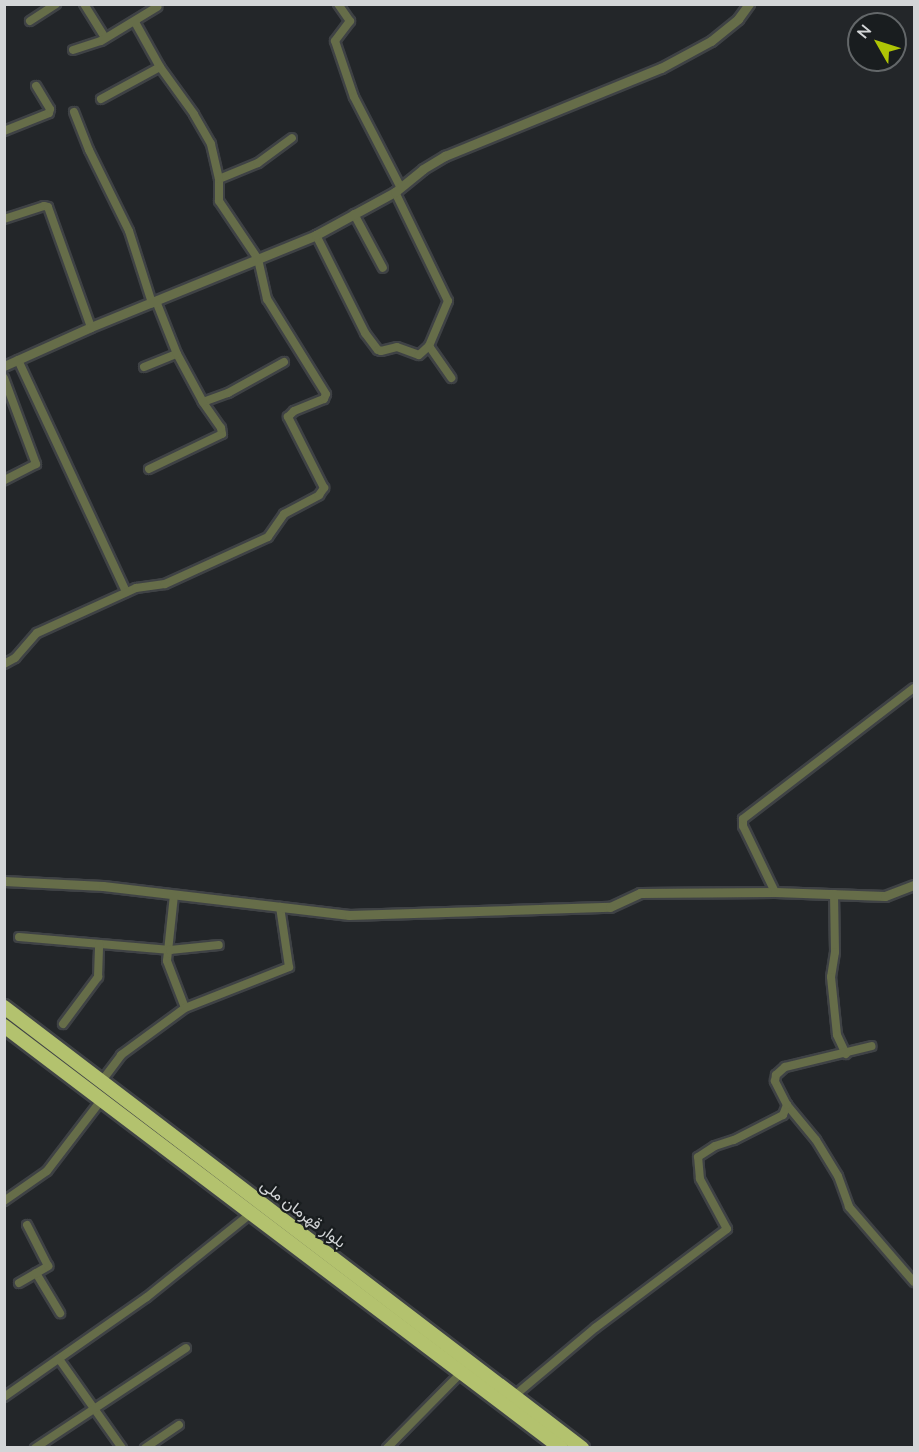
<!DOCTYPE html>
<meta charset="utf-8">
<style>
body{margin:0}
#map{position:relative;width:919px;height:1452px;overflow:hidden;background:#232629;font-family:"Nunito Sans",Vazirmatn,sans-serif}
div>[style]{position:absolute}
.roads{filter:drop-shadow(2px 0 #3f4245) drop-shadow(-2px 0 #3f4245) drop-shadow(0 2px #3f4245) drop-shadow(0 -2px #3f4245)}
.minor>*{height:8px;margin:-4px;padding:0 4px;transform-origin:4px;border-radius:4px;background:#666d49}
.tertiary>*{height:9px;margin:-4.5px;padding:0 4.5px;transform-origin:4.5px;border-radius:4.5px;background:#666d49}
.trunk>*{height:14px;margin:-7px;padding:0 7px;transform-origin:7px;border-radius:7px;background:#b3c26e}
span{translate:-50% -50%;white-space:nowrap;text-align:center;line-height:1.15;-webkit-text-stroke:4.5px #191d1f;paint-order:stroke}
.street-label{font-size:16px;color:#d3d5d7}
.frame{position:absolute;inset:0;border:6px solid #d3d5d7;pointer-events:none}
.north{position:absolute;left:847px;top:12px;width:60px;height:60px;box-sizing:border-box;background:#191d1f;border:2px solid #636769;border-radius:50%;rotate:309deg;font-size:16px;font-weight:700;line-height:24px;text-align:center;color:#d3d5d7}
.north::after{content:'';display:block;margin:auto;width:21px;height:27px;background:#afc505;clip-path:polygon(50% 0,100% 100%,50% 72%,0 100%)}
</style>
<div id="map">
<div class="roads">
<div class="minor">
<i style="left:84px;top:4px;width:39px;rotate:58deg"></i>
<i style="left:338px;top:4px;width:21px;rotate:55deg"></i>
<i style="left:350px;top:21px;width:25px;rotate:127deg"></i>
<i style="left:335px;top:41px;width:59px;rotate:71.3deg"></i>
<i style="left:354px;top:97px;width:100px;rotate:62.7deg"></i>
<i style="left:30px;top:21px;width:31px;rotate:-33deg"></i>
<i style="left:73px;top:50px;width:29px;rotate:-18deg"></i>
<i style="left:101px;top:41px;width:66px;rotate:-31.3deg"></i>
<i style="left:101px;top:99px;width:67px;rotate:-28.5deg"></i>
<i style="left:74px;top:112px;width:41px;rotate:68.5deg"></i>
<i style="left:89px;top:150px;width:90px;rotate:63.7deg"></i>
<i style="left:129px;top:231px;width:76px;rotate:72.3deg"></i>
<i style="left:4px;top:131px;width:48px;rotate:-21.8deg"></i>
<i style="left:49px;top:113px;width:4px;rotate:-76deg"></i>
<i style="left:50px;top:109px;width:27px;rotate:-121deg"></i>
<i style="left:219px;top:179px;width:42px;rotate:-22.3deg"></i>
<i style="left:258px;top:163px;width:42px;rotate:-36.3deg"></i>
<i style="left:395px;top:192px;width:121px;rotate:64.1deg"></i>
<i style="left:448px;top:301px;width:49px;rotate:112.9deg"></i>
<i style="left:429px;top:346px;width:39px;rotate:55deg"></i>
<i style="left:354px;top:214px;width:61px;rotate:61.8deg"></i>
<i style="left:4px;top:219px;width:42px;rotate:-18deg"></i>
<i style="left:44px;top:206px;width:4px;rotate:14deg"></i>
<i style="left:48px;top:207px;width:127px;rotate:70.3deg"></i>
<i style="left:316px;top:235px;width:110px;rotate:63.4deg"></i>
<i style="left:365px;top:333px;width:21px;rotate:53deg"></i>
<i style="left:378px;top:350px;width:3px;rotate:18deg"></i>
<i style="left:381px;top:351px;width:16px;rotate:-14deg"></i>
<i style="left:397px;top:347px;width:23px;rotate:20deg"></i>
<i style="left:419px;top:355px;width:13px;rotate:-42deg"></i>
<i style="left:18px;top:360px;width:256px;rotate:65deg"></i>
<i style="left:144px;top:367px;width:35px;rotate:-22deg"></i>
<i style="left:4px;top:378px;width:92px;rotate:69.6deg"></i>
<i style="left:36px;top:464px;width:36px;rotate:153deg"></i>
<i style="left:203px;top:402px;width:27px;rotate:-20deg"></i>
<i style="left:228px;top:393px;width:64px;rotate:-29deg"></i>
<i style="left:149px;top:469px;width:81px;rotate:-25.6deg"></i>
<i style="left:222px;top:434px;width:6px;rotate:-99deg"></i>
<i style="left:221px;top:428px;width:32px;rotate:-125deg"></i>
<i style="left:203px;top:402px;width:55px;rotate:-118.4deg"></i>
<i style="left:177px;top:354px;width:57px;rotate:-111.6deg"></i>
<i style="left:4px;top:664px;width:13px;rotate:-29deg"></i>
<i style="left:15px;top:658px;width:33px;rotate:-49deg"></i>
<i style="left:37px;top:633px;width:109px;rotate:-24.4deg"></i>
<i style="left:136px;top:588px;width:29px;rotate:-8deg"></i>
<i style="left:165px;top:584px;width:113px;rotate:-24.5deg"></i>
<i style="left:268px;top:537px;width:28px;rotate:-55deg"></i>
<i style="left:284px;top:514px;width:40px;rotate:-28deg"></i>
<i style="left:319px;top:495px;width:9px;rotate:-54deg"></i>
<i style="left:324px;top:488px;width:80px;rotate:-116.9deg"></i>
<i style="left:288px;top:417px;width:8px;rotate:-45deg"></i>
<i style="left:294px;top:411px;width:32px;rotate:-22deg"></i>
<i style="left:324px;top:399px;width:5px;rotate:-68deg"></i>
<i style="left:326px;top:394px;width:112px;rotate:-121.8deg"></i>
<i style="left:267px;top:299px;width:41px;rotate:-102.7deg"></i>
<i style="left:258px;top:259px;width:70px;rotate:-123.9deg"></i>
<i style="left:219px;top:201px;width:22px;rotate:-90deg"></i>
<i style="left:219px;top:179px;width:36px;rotate:-103deg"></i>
<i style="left:211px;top:144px;width:34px;rotate:-120deg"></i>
<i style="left:194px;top:114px;width:58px;rotate:-125.9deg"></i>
<i style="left:160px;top:67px;width:51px;rotate:-119.1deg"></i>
<i style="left:775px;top:892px;width:73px;rotate:-115.9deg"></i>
<i style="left:743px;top:826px;width:7px;rotate:-90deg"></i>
<i style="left:743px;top:819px;width:215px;rotate:-37.5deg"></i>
<i style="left:834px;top:894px;width:58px;rotate:89deg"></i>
<i style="left:835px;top:952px;width:25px;rotate:99deg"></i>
<i style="left:831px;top:977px;width:58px;rotate:84.1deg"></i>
<i style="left:837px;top:1035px;width:21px;rotate:65deg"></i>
<i style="left:174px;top:895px;width:66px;rotate:96.1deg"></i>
<i style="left:167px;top:961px;width:50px;rotate:69deg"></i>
<i style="left:19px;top:937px;width:152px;rotate:4.9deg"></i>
<i style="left:170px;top:950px;width:49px;rotate:-5.8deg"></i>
<i style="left:63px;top:1024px;width:59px;rotate:-53.3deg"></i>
<i style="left:98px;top:977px;width:33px;rotate:-88deg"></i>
<i style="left:101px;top:1082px;width:34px;rotate:-53deg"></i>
<i style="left:121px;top:1055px;width:79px;rotate:-36.3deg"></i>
<i style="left:185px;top:1008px;width:112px;rotate:-21.5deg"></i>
<i style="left:289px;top:967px;width:61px;rotate:-98.5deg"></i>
<i style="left:787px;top:1105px;width:45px;rotate:50.4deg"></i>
<i style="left:816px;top:1140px;width:42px;rotate:58.6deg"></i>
<i style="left:838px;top:1176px;width:33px;rotate:70deg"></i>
<i style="left:849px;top:1207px;width:99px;rotate:49.1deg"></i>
<i style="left:4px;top:1201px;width:52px;rotate:-34.9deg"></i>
<i style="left:47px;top:1171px;width:91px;rotate:-52.6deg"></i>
<i style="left:36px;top:1273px;width:47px;rotate:59deg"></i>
<i style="left:19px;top:1283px;width:34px;rotate:-30deg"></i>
<i style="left:48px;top:1266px;width:46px;rotate:-117.1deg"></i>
<i style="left:59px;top:1359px;width:109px;rotate:54.7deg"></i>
<i style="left:514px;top:1396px;width:106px;rotate:-40deg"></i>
<i style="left:595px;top:1328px;width:165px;rotate:-36.9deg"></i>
<i style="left:727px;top:1229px;width:57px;rotate:-118.4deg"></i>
<i style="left:700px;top:1179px;width:22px;rotate:-95deg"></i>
<i style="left:698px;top:1157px;width:20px;rotate:-33deg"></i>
<i style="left:715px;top:1146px;width:20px;rotate:-18deg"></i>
<i style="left:734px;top:1140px;width:55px;rotate:-27deg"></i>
<i style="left:783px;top:1115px;width:11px;rotate:-68deg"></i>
<i style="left:787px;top:1105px;width:27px;rotate:-117deg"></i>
<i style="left:775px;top:1081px;width:6px;rotate:-81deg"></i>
<i style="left:776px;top:1075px;width:12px;rotate:-42deg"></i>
<i style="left:785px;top:1067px;width:89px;rotate:-13.6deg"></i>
<i style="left:4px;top:1397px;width:174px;rotate:-35deg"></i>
<i style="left:147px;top:1297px;width:137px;rotate:-38.8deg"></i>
<i style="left:35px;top:1448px;width:181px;rotate:-33.5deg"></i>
<i style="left:145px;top:1448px;width:41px;rotate:-34.1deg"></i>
<i style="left:387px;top:1448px;width:107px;rotate:-45.4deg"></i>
</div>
<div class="tertiary">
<i style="left:4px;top:366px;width:95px;rotate:-24.1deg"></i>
<i style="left:91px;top:327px;width:243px;rotate:-22.2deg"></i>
<i style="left:316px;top:235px;width:90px;rotate:-28.6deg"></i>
<i style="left:395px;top:192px;width:36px;rotate:-39deg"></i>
<i style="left:423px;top:169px;width:26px;rotate:-31deg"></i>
<i style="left:445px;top:156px;width:233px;rotate:-22.2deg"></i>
<i style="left:661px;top:68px;width:57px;rotate:-28.4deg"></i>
<i style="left:711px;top:41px;width:35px;rotate:-39deg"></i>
<i style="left:738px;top:19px;width:19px;rotate:-54deg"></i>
<i style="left:4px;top:881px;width:99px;rotate:2.9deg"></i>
<i style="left:103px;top:886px;width:248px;rotate:6.7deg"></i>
<i style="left:349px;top:915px;width:261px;rotate:-1.8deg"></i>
<i style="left:610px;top:907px;width:33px;rotate:-25deg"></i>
<i style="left:640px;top:893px;width:135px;rotate:-0.4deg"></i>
<i style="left:775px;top:892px;width:110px;rotate:2.1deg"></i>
<i style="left:885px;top:896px;width:31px;rotate:-21deg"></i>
</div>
<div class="trunk">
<i style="left:4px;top:1007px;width:727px;rotate:37.34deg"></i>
<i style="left:4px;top:1026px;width:699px;rotate:37.15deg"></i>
</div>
</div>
<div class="street-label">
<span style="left:303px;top:1214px;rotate:37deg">بلوار قهرمان ملی</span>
</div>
<div class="frame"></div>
<div class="north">N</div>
</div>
